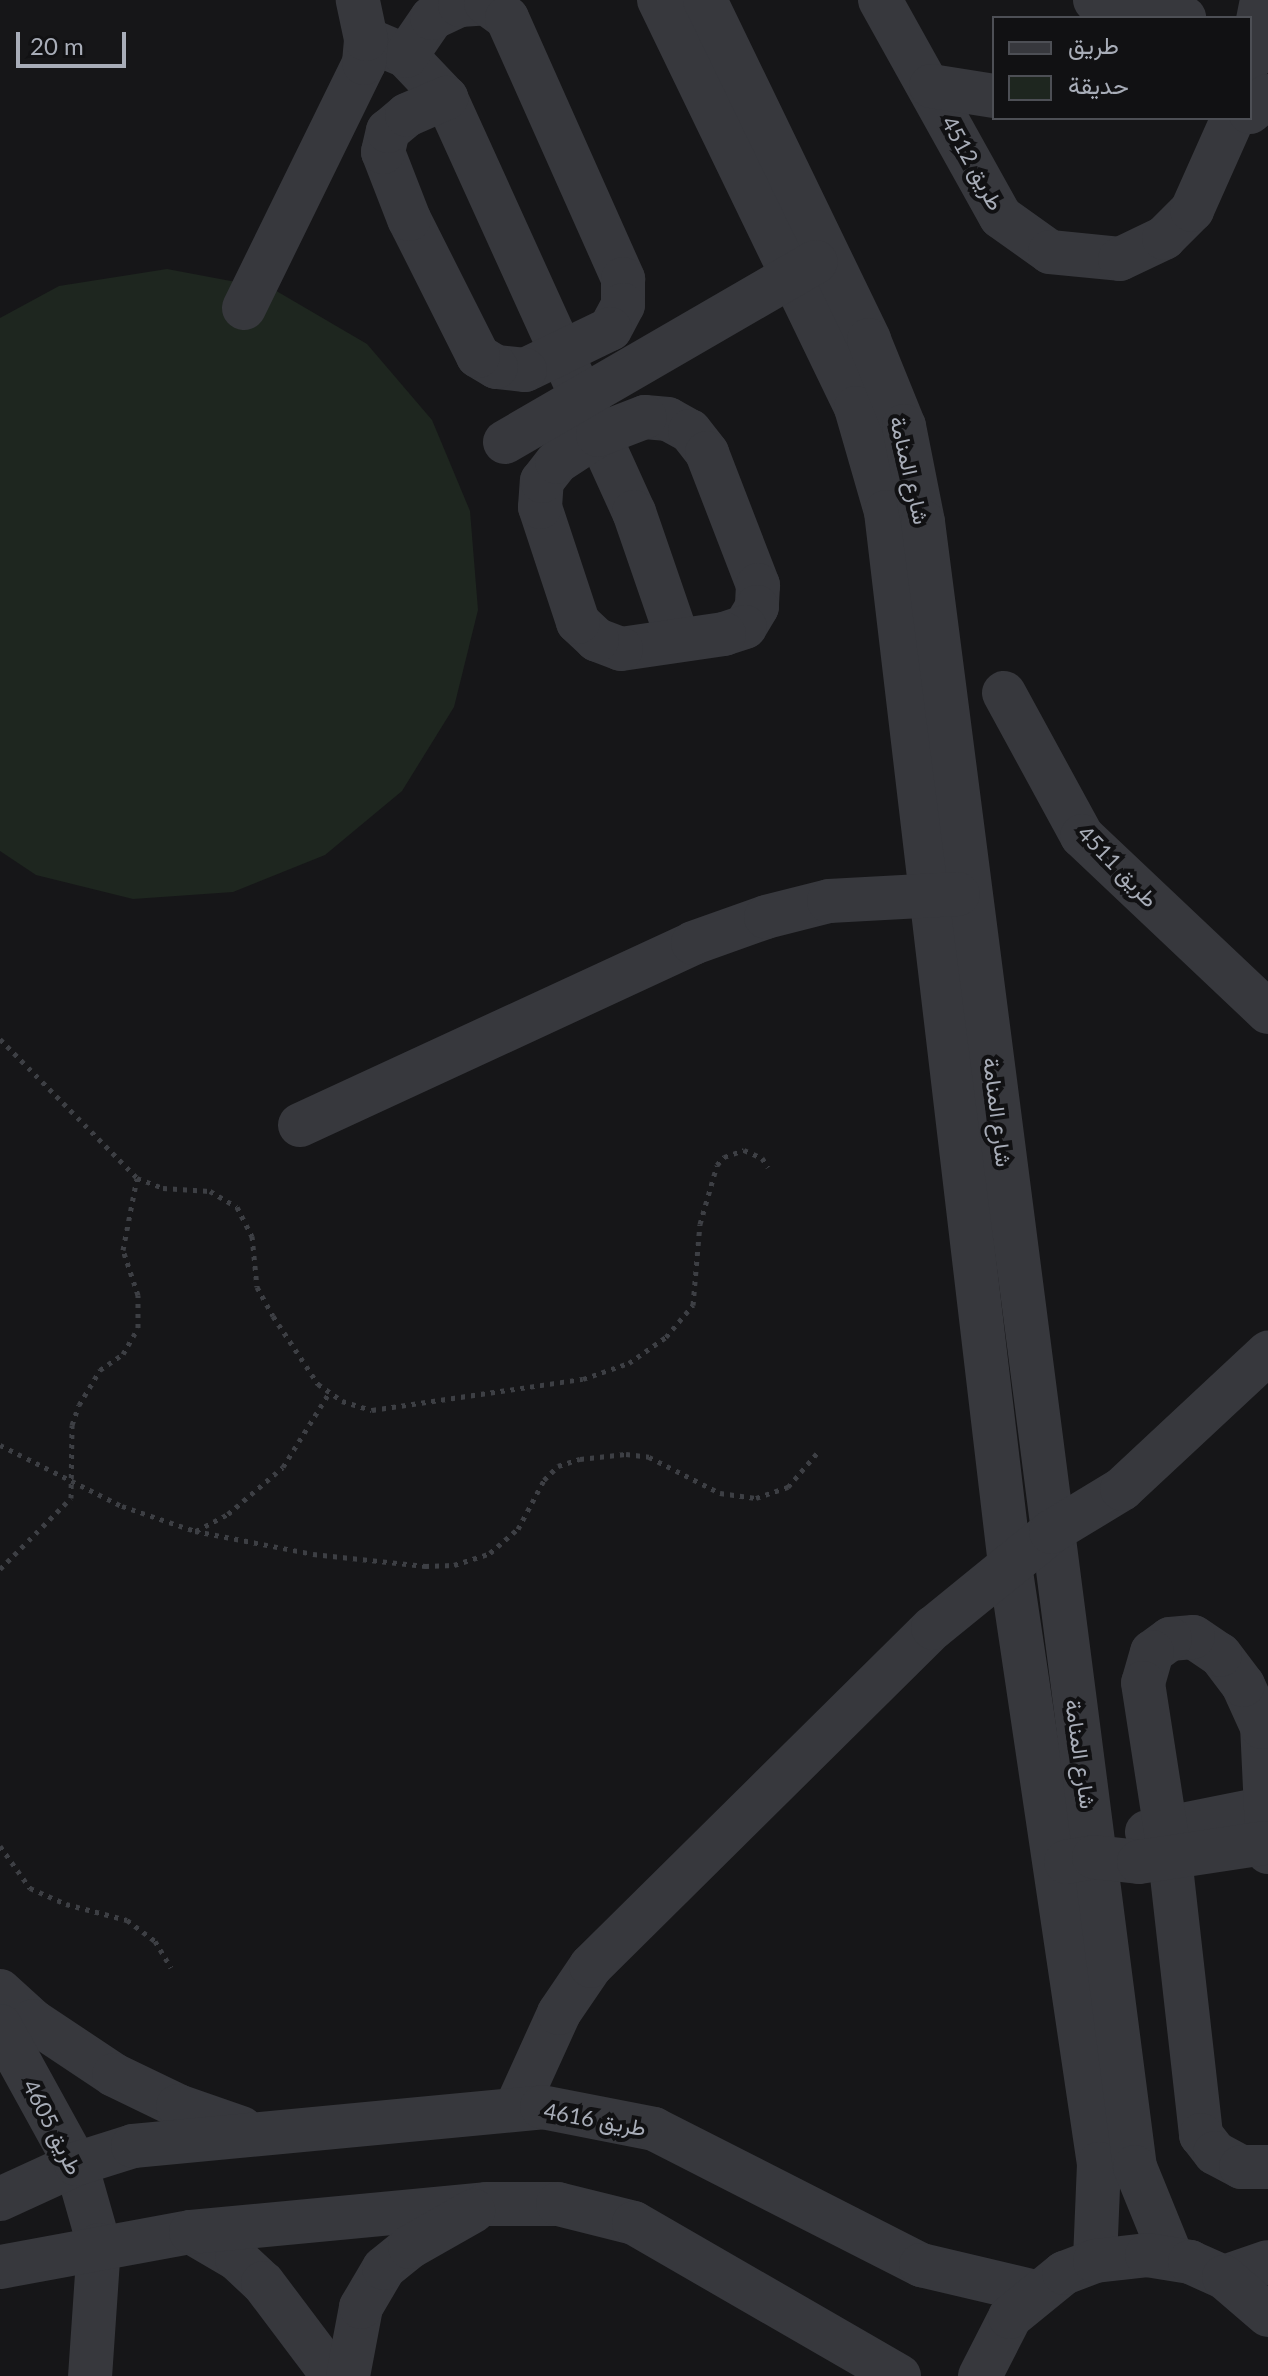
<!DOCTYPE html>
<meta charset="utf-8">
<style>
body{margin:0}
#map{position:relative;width:1268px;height:2376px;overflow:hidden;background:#161618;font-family:Lato,Vazirmatn,sans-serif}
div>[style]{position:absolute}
.green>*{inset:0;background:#1e261f}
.path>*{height:5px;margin-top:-2.5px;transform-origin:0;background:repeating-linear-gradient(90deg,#3d3f44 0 4px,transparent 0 10px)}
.minor>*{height:44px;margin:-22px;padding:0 22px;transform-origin:22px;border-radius:22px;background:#37383d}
span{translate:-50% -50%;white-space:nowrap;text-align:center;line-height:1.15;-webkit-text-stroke:8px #111113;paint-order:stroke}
.street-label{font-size:22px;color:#a8adb8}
.legend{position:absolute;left:992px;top:16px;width:260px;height:104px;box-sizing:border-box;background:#111113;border:2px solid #4d4f55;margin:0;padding:10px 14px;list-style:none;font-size:24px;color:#a8adb8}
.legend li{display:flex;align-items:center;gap:16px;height:40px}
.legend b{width:40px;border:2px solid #4d4f55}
.scale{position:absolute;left:16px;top:32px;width:110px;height:36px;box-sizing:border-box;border:4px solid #a8adb8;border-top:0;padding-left:10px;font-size:24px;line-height:28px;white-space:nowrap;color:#a8adb8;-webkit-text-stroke:6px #111113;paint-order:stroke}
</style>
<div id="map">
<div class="green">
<i style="clip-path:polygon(167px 269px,273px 289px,367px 344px,432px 420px,470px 511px,478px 610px,454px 707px,402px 791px,325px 855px,233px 892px,133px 899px,36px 875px,0 851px,0 318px,59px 286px)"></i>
</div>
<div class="path">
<i style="left:0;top:1039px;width:195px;rotate:45.4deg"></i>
<i style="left:137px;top:1178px;width:28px;rotate:21deg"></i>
<i style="left:163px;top:1188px;width:47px;rotate:3.7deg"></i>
<i style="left:210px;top:1191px;width:31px;rotate:31deg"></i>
<i style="left:237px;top:1207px;width:33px;rotate:63deg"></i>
<i style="left:252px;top:1236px;width:51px;rotate:84.4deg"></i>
<i style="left:257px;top:1287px;width:33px;rotate:61deg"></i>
<i style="left:273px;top:1316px;width:82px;rotate:56.5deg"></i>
<i style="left:318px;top:1384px;width:29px;rotate:35deg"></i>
<i style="left:342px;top:1401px;width:31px;rotate:17deg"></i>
<i style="left:372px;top:1410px;width:213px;rotate:-8.4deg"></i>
<i style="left:583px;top:1379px;width:49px;rotate:-19.2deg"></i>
<i style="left:629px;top:1363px;width:45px;rotate:-35.1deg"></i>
<i style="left:666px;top:1337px;width:42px;rotate:-49.8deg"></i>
<i style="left:693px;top:1305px;width:81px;rotate:-85.1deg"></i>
<i style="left:700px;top:1224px;width:61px;rotate:-73.9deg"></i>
<i style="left:717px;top:1165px;width:11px;rotate:-49deg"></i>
<i style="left:724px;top:1157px;width:21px;rotate:-19deg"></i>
<i style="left:744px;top:1150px;width:20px;rotate:24deg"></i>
<i style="left:762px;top:1158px;width:11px;rotate:56deg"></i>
<i style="left:0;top:1445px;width:136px;rotate:26.6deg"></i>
<i style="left:122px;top:1506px;width:77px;rotate:18.9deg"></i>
<i style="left:195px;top:1531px;width:120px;rotate:11deg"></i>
<i style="left:313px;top:1554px;width:113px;rotate:6.1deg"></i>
<i style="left:425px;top:1566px;width:29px;rotate:-2deg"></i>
<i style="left:454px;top:1565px;width:38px;rotate:-18deg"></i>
<i style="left:490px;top:1553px;width:37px;rotate:-41deg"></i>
<i style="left:518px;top:1529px;width:55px;rotate:-62deg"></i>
<i style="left:544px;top:1480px;width:20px;rotate:-45deg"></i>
<i style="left:558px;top:1466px;width:23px;rotate:-18deg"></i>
<i style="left:580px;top:1459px;width:46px;rotate:-6.2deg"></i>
<i style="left:626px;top:1454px;width:23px;rotate:7deg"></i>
<i style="left:649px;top:1457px;width:80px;rotate:26.9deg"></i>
<i style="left:720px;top:1493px;width:36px;rotate:8deg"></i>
<i style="left:756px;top:1498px;width:34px;rotate:-19deg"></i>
<i style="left:788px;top:1487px;width:45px;rotate:-49.5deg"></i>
<i style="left:196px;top:1531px;width:36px;rotate:-28deg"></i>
<i style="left:228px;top:1514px;width:72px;rotate:-40.5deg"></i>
<i style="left:283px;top:1467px;width:87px;rotate:-58.1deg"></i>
<i style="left:0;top:1569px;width:100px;rotate:-45deg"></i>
<i style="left:71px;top:1498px;width:73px;rotate:-89.2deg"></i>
<i style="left:72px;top:1425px;width:21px;rotate:-71deg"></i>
<i style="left:79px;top:1405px;width:41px;rotate:-59deg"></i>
<i style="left:100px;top:1370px;width:28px;rotate:-35deg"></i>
<i style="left:123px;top:1354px;width:30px;rotate:-60deg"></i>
<i style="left:138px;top:1328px;width:33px;rotate:-90deg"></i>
<i style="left:138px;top:1295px;width:47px;rotate:-108.4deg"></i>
<i style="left:123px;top:1250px;width:73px;rotate:-79deg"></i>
<i style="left:0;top:1846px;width:52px;rotate:54.5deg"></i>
<i style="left:30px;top:1888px;width:39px;rotate:24deg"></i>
<i style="left:66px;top:1904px;width:63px;rotate:14.7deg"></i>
<i style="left:127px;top:1920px;width:35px;rotate:37deg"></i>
<i style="left:155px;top:1941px;width:31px;rotate:59deg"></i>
</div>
<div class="minor">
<i style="left:659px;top:0;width:453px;rotate:64.2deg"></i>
<i style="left:856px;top:408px;width:108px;rotate:73.9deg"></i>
<i style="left:886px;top:512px;width:1060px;rotate:83.28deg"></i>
<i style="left:1010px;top:1565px;width:606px;rotate:81.55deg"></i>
<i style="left:1099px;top:2164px;width:97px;rotate:92.4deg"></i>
<i style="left:705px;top:0;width:377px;rotate:64.2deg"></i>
<i style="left:869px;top:340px;width:93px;rotate:67.9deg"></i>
<i style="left:904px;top:426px;width:98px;rotate:78.8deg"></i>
<i style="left:923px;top:522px;width:1659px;rotate:82.66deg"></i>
<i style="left:1135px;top:2167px;width:98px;rotate:67.9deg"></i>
<i style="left:880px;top:0;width:248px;rotate:60.9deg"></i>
<i style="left:1001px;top:217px;width:60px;rotate:35.5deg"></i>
<i style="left:1050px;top:252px;width:70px;rotate:5.7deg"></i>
<i style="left:1120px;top:259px;width:49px;rotate:-25.5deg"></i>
<i style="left:1164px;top:238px;width:40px;rotate:-45deg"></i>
<i style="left:1192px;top:210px;width:101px;rotate:-66deg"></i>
<i style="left:1095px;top:0;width:91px;rotate:11.4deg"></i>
<i style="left:366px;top:39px;width:43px;rotate:23deg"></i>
<i style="left:406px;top:56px;width:58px;rotate:46.4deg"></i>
<i style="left:446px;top:98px;width:455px;rotate:65.6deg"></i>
<i style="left:634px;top:512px;width:135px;rotate:71deg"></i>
<i style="left:406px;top:56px;width:46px;rotate:-55.6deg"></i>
<i style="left:432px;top:18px;width:31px;rotate:-25deg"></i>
<i style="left:460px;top:5px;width:26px;rotate:-4deg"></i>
<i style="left:486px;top:3px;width:26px;rotate:36deg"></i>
<i style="left:507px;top:18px;width:286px;rotate:66deg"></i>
<i style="left:623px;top:279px;width:26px;rotate:90deg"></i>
<i style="left:623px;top:305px;width:27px;rotate:118deg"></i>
<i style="left:610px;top:329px;width:94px;rotate:154.2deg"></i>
<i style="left:525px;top:370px;width:29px;rotate:-174deg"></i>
<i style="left:496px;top:367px;width:21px;rotate:-149deg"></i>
<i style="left:478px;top:356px;width:153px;rotate:-116.7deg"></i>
<i style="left:409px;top:219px;width:72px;rotate:-111.2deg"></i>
<i style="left:383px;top:152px;width:22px;rotate:-77deg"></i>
<i style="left:388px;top:131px;width:25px;rotate:-40deg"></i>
<i style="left:407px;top:115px;width:43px;rotate:-23.6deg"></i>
<i style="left:1250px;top:60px;width:61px;rotate:-78.7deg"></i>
<i style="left:931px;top:86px;width:64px;rotate:9deg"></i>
<i style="left:1250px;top:112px;width:24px;rotate:-42deg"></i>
<i style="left:244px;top:308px;width:273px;rotate:-63.9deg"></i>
<i style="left:364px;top:63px;width:24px;rotate:-85deg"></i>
<i style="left:366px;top:39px;width:40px;rotate:-102deg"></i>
<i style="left:645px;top:417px;width:23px;rotate:5deg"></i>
<i style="left:668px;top:419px;width:25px;rotate:29deg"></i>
<i style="left:690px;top:431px;width:28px;rotate:52deg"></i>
<i style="left:707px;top:453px;width:142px;rotate:68.9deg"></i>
<i style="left:758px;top:585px;width:22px;rotate:93deg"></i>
<i style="left:757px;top:607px;width:23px;rotate:121deg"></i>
<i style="left:745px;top:627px;width:22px;rotate:162deg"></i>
<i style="left:724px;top:634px;width:104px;rotate:171.7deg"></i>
<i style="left:621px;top:649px;width:26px;rotate:-159deg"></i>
<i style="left:597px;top:640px;width:26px;rotate:-137deg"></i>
<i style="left:578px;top:622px;width:121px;rotate:-108.3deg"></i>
<i style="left:540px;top:507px;width:26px;rotate:-86deg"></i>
<i style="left:542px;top:481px;width:24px;rotate:-52deg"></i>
<i style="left:557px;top:462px;width:49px;rotate:-33.4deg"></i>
<i style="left:598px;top:435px;width:50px;rotate:-21deg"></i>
<i style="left:505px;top:442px;width:359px;rotate:-30.1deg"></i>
<i style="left:1004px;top:693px;width:163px;rotate:61.4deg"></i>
<i style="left:1082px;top:836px;width:256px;rotate:43.4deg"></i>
<i style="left:300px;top:1125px;width:433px;rotate:-24.8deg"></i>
<i style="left:693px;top:943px;width:77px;rotate:-19.6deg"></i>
<i style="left:766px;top:917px;width:65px;rotate:-14.3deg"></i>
<i style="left:829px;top:901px;width:129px;rotate:-3.1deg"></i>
<i style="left:1147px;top:1832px;width:117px;rotate:-11.3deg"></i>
<i style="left:1268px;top:1852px;width:125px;rotate:-92.7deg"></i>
<i style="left:1262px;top:1727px;width:46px;rotate:-114.3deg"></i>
<i style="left:1243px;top:1685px;width:38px;rotate:-127deg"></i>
<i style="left:1220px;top:1655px;width:32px;rotate:-146deg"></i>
<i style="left:1193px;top:1637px;width:23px;rotate:175deg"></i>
<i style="left:1170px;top:1639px;width:22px;rotate:144deg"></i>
<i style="left:1152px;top:1652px;width:32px;rotate:106deg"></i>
<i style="left:1143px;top:1683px;width:177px;rotate:81.2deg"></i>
<i style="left:1170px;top:1858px;width:279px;rotate:83.6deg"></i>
<i style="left:1201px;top:2135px;width:23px;rotate:52deg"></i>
<i style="left:1215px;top:2153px;width:30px;rotate:28deg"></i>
<i style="left:1241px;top:2167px;width:27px"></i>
<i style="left:1066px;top:1862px;width:28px;rotate:-10deg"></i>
<i style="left:1094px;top:1857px;width:45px;rotate:6.3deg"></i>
<i style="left:1139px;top:1862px;width:127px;rotate:-8.6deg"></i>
<i style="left:0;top:1991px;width:45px;rotate:42.3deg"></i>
<i style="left:33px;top:2021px;width:97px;rotate:33.7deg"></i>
<i style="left:114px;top:2075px;width:71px;rotate:25.8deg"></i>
<i style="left:178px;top:2106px;width:67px;rotate:19.2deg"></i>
<i style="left:0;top:2026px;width:158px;rotate:61.2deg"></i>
<i style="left:76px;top:2164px;width:84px;rotate:74.1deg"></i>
<i style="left:99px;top:2245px;width:131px;rotate:93.9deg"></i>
<i style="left:516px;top:2108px;width:104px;rotate:-65.6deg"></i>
<i style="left:559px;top:2013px;width:57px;rotate:-55.8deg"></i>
<i style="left:591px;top:1966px;width:481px;rotate:-44.7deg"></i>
<i style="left:933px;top:1628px;width:152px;rotate:-39.1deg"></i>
<i style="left:1051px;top:1532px;width:83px;rotate:-31.2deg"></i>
<i style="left:1122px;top:1489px;width:200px;rotate:-43deg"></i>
<i style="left:0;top:2199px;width:84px;rotate:-24.7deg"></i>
<i style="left:76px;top:2164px;width:60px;rotate:-17.5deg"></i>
<i style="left:133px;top:2146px;width:411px;rotate:-5.4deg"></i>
<i style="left:542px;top:2107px;width:114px;rotate:11.1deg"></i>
<i style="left:654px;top:2129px;width:300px;rotate:27deg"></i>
<i style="left:921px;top:2265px;width:117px;rotate:13.3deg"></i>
<i style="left:191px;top:2232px;width:53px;rotate:30.4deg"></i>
<i style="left:237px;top:2259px;width:35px;rotate:43deg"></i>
<i style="left:263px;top:2283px;width:116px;rotate:53deg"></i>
<i style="left:0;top:2267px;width:194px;rotate:-10.4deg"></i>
<i style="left:191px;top:2232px;width:296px;rotate:-5.4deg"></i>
<i style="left:486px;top:2204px;width:72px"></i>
<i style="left:558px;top:2204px;width:78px;rotate:14deg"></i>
<i style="left:634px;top:2223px;width:306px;rotate:30deg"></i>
<i style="left:1224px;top:2277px;width:46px;rotate:-18.8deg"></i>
<i style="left:348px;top:2376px;width:70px;rotate:-79.3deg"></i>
<i style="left:361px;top:2307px;width:45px;rotate:-59.5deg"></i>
<i style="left:384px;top:2268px;width:33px;rotate:-39deg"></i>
<i style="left:410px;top:2247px;width:73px;rotate:-29.7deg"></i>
<i style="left:980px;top:2376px;width:66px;rotate:-63deg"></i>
<i style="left:1010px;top:2317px;width:70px;rotate:-39.2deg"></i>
<i style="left:1064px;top:2273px;width:33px;rotate:-21deg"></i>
<i style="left:1095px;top:2261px;width:52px;rotate:-6.6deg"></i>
<i style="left:1147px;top:2255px;width:44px;rotate:9.2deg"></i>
<i style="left:1190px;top:2262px;width:37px;rotate:24deg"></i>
<i style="left:1224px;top:2277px;width:58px;rotate:40.8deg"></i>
</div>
<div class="street-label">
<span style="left:973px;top:163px;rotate:61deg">طريق 4512</span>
<span style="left:910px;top:470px;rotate:77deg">شارع المنامة</span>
<span style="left:1118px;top:866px;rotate:46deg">طريق 4511</span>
<span style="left:998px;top:1112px;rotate:83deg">شارع المنامة</span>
<span style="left:1081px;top:1754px;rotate:82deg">شارع المنامة</span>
<span style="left:595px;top:2119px;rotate:10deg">طريق 4616</span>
<span style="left:53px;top:2127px;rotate:63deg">طريق 4605</span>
</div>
<ul class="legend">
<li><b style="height:10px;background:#37383d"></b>طريق</li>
<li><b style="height:22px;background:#1e261f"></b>حديقة</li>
</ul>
<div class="scale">20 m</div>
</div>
